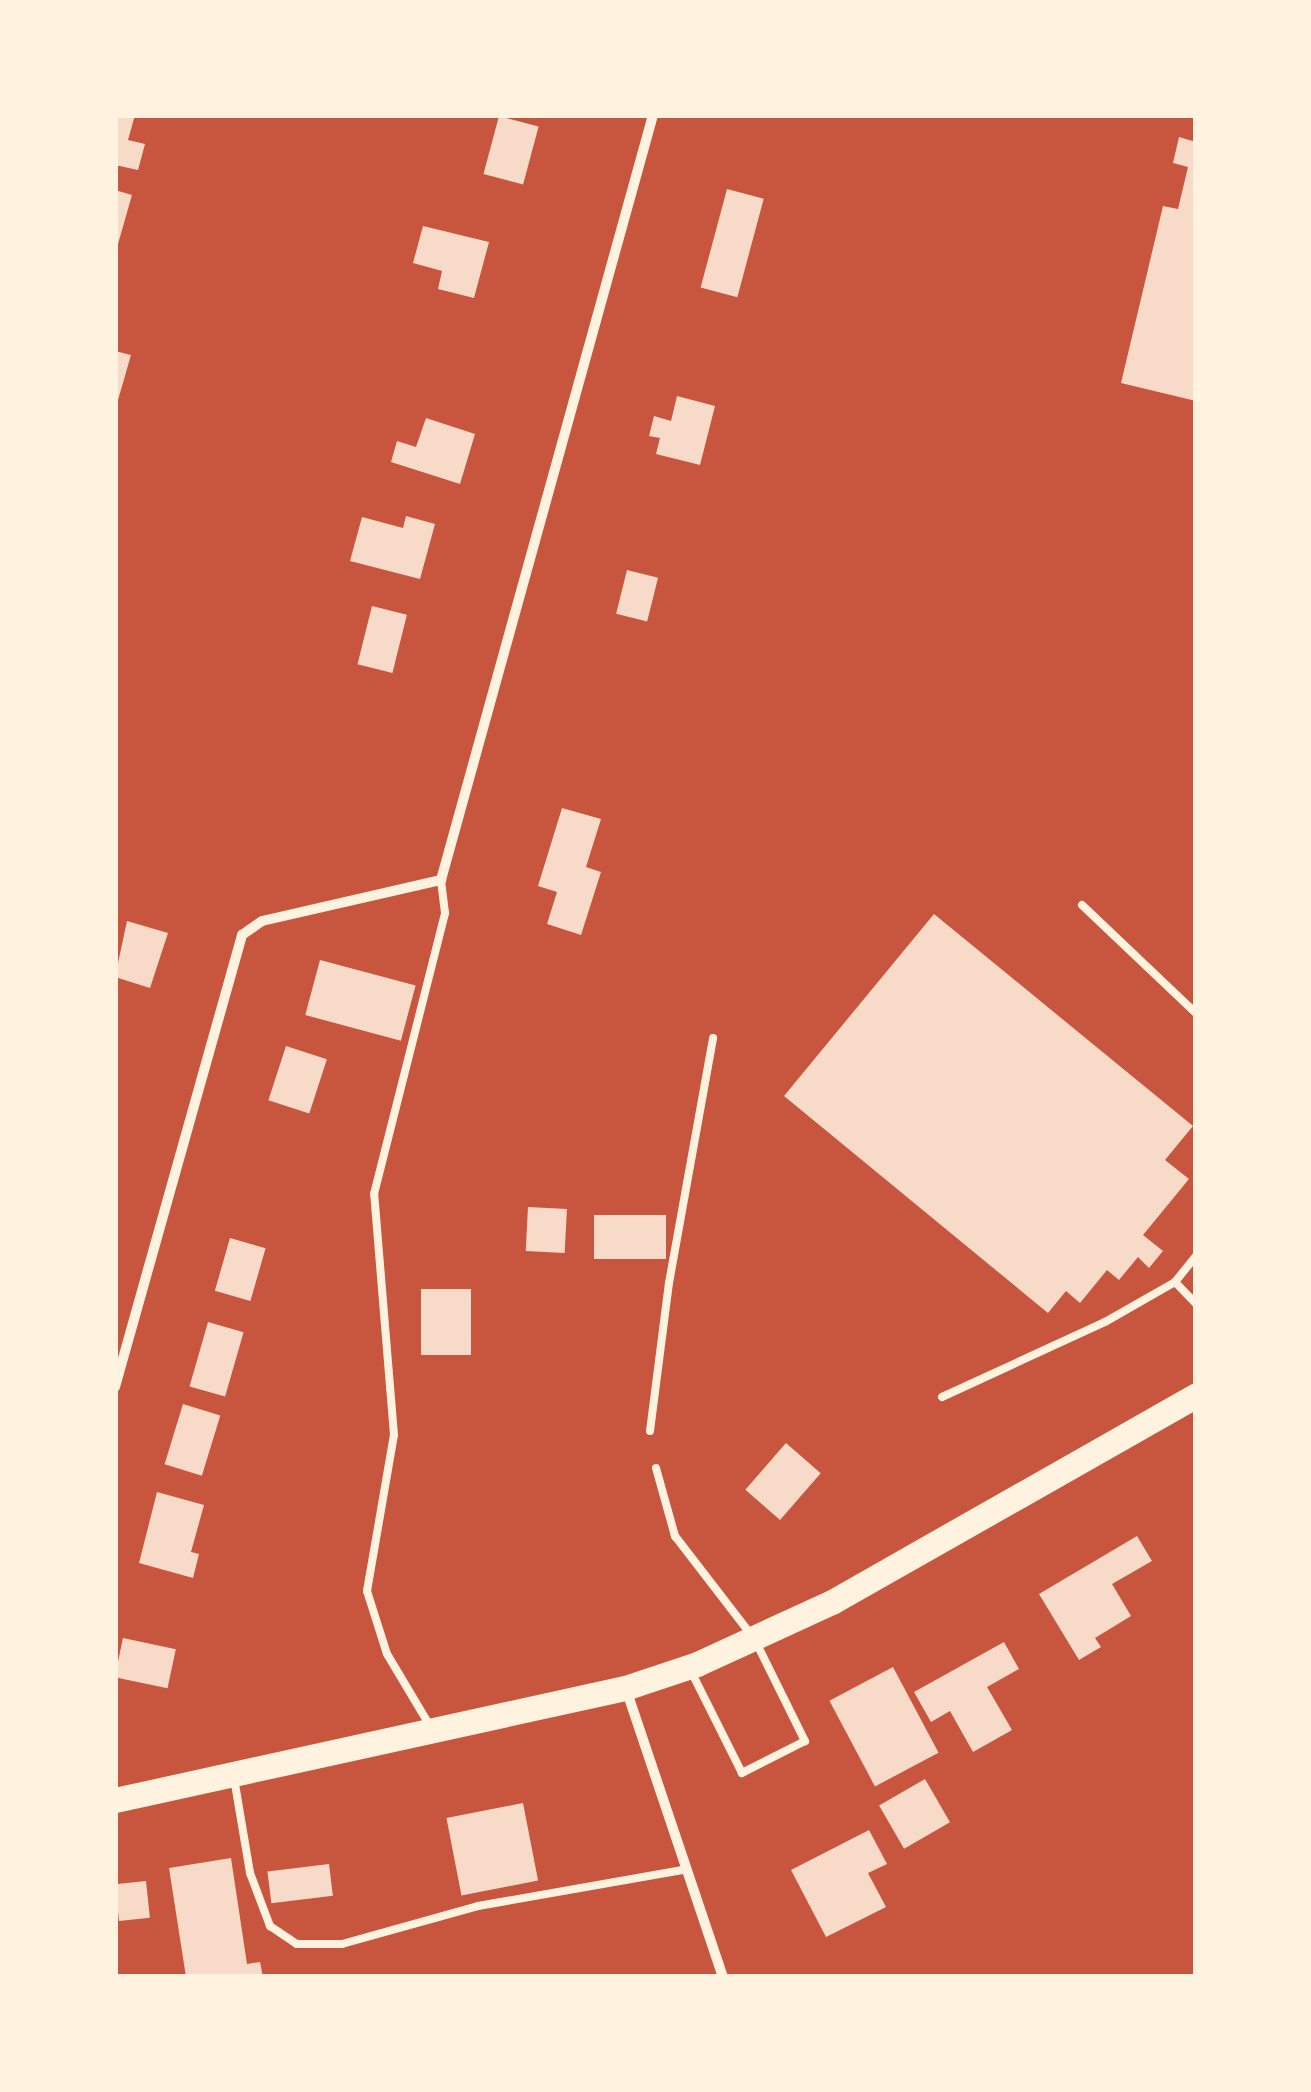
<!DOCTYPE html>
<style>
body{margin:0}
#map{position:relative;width:1311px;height:2092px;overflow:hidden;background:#c8553d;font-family:Lora,serif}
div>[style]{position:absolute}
.building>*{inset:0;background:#f7dbc8;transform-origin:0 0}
.service>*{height:8px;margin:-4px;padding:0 4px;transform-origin:4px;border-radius:4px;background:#fff3e0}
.minor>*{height:10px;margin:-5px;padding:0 5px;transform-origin:5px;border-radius:5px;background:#fff3e0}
.primary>*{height:25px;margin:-12.5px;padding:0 12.5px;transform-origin:12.5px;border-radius:12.5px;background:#fff3e0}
span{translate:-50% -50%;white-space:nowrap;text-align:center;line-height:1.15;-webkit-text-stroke:10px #fff3e0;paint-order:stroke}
.frame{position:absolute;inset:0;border:118px solid #fff3e0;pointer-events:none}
</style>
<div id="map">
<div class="building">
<i style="clip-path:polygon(115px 115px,135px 115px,128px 140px,145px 144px,138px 170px,115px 165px)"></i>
<i style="left:499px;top:116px;width:41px;height:60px;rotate:15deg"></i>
<i style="clip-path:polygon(1179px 137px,1196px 142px,1196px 401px,1121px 383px,1163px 206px,1178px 209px,1188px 167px,1173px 163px)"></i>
<i style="left:727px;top:189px;width:38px;height:102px;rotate:15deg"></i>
<i style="clip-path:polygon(115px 190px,132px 195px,116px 251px,115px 251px)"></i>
<i style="clip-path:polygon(423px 226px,489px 242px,474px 298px,438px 289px,442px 271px,413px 263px)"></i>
<i style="clip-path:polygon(115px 351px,131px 355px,116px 407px,115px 407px)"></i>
<i style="clip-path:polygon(677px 396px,715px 406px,700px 465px,656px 454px,660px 438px,649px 436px,654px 416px,671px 421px)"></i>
<i style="clip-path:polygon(426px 418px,475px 434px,460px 484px,391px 462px,397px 441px,416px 447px)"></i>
<i style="clip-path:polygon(406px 516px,435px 524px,420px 579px,350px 561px,362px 517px,403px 528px)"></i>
<i style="left:627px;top:570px;width:32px;height:45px;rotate:14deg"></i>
<i style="left:372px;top:606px;width:36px;height:60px;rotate:14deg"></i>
<i style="clip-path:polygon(562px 808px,601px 819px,586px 867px,601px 872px,581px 935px,547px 924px,557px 892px,538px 886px)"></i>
<i style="clip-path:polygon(934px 914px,1193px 1126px,1165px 1160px,1189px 1179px,1143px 1235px,1163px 1251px,1149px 1268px,1138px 1257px,1119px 1280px,1107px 1270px,1080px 1303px,1066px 1291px,1048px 1313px,784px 1096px)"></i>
<i style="clip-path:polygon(127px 921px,168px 933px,150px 988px,115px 977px)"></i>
<i style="left:320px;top:960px;width:99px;height:57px;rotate:15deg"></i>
<i style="left:286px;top:1046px;width:43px;height:57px;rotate:18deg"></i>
<i style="left:528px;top:1207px;width:39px;height:44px;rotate:3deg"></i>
<i style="left:594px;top:1215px;width:72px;height:44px"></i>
<i style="left:230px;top:1238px;width:37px;height:55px;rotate:16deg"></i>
<i style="left:421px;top:1289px;width:50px;height:66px"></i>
<i style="left:208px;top:1322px;width:37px;height:67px;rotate:16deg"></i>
<i style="left:183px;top:1404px;width:39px;height:63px;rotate:17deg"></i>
<i style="left:786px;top:1443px;width:46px;height:62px;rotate:41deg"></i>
<i style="clip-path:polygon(157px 1492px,204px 1505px,191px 1552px,199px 1554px,193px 1578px,139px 1563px)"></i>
<i style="clip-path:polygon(1137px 1536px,1152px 1561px,1112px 1584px,1131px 1616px,1095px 1638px,1101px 1647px,1079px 1660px,1039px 1594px)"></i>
<i style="left:123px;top:1638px;width:54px;height:40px;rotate:12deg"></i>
<i style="clip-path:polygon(1004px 1642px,1019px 1669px,987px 1687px,1012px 1730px,973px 1752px,950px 1711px,931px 1722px,914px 1692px)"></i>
<i style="left:893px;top:1667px;width:97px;height:72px;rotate:62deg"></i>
<i style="left:925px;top:1779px;width:50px;height:53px;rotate:60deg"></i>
<i style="left:523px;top:1803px;width:79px;height:78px;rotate:79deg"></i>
<i style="clip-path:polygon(869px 1830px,887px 1864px,868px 1873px,886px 1907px,826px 1937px,791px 1870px)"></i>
<i style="clip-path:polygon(231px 1858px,247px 1964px,260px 1962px,263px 1977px,186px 1977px,169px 1868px)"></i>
<i style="left:329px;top:1864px;width:32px;height:62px;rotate:83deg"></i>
<i style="left:146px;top:1881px;width:37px;height:31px;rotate:84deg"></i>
</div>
<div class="service">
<i style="left:1082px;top:905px;width:157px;rotate:43.5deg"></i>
<i style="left:1196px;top:1256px;width:33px;rotate:129deg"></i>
<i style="left:1175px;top:1282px;width:30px;rotate:46deg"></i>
<i style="left:942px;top:1397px;width:179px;rotate:-24.7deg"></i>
<i style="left:1105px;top:1322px;width:81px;rotate:-29.7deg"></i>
<i style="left:650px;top:1431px;width:149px;rotate:-82.7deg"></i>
<i style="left:669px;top:1283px;width:249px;rotate:-79.8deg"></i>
<i style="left:656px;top:1468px;width:71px;rotate:74.4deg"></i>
<i style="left:675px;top:1536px;width:131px;rotate:52.4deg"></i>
<i style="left:755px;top:1640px;width:113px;rotate:63.7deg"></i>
<i style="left:805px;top:1741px;width:71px;rotate:153.1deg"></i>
<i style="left:742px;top:1773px;width:116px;rotate:-116.6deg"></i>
<i style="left:430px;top:1726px;width:84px;rotate:-120.8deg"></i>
<i style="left:387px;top:1654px;width:66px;rotate:-107.6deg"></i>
<i style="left:367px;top:1591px;width:158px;rotate:-80.2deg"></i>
<i style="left:394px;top:1435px;width:242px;rotate:-94.7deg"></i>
<i style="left:374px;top:1194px;width:290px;rotate:-75.8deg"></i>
<i style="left:445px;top:913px;width:33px;rotate:-97deg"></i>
<i style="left:234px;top:1778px;width:96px;rotate:80.4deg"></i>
<i style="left:250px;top:1873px;width:57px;rotate:69.3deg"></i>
<i style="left:270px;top:1926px;width:32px;rotate:34deg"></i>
<i style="left:297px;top:1944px;width:45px"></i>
<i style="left:342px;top:1944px;width:141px;rotate:-15.6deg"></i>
<i style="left:478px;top:1906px;width:212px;rotate:-10deg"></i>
</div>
<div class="minor">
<i style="left:115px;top:1387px;width:470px;rotate:-74.3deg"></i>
<i style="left:242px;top:935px;width:24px;rotate:-35deg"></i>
<i style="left:262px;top:921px;width:184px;rotate:-12.9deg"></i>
<i style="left:441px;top:880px;width:794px;rotate:-74.51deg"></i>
<i style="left:626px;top:1689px;width:304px;rotate:71.4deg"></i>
</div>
<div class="primary">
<i style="left:115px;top:1800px;width:522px;rotate:-12.39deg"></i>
<i style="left:625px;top:1688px;width:76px;rotate:-18.4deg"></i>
<i style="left:697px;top:1664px;width:149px;rotate:-24.7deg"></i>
<i style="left:832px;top:1602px;width:419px;rotate:-29.6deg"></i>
</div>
<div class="frame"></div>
</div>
